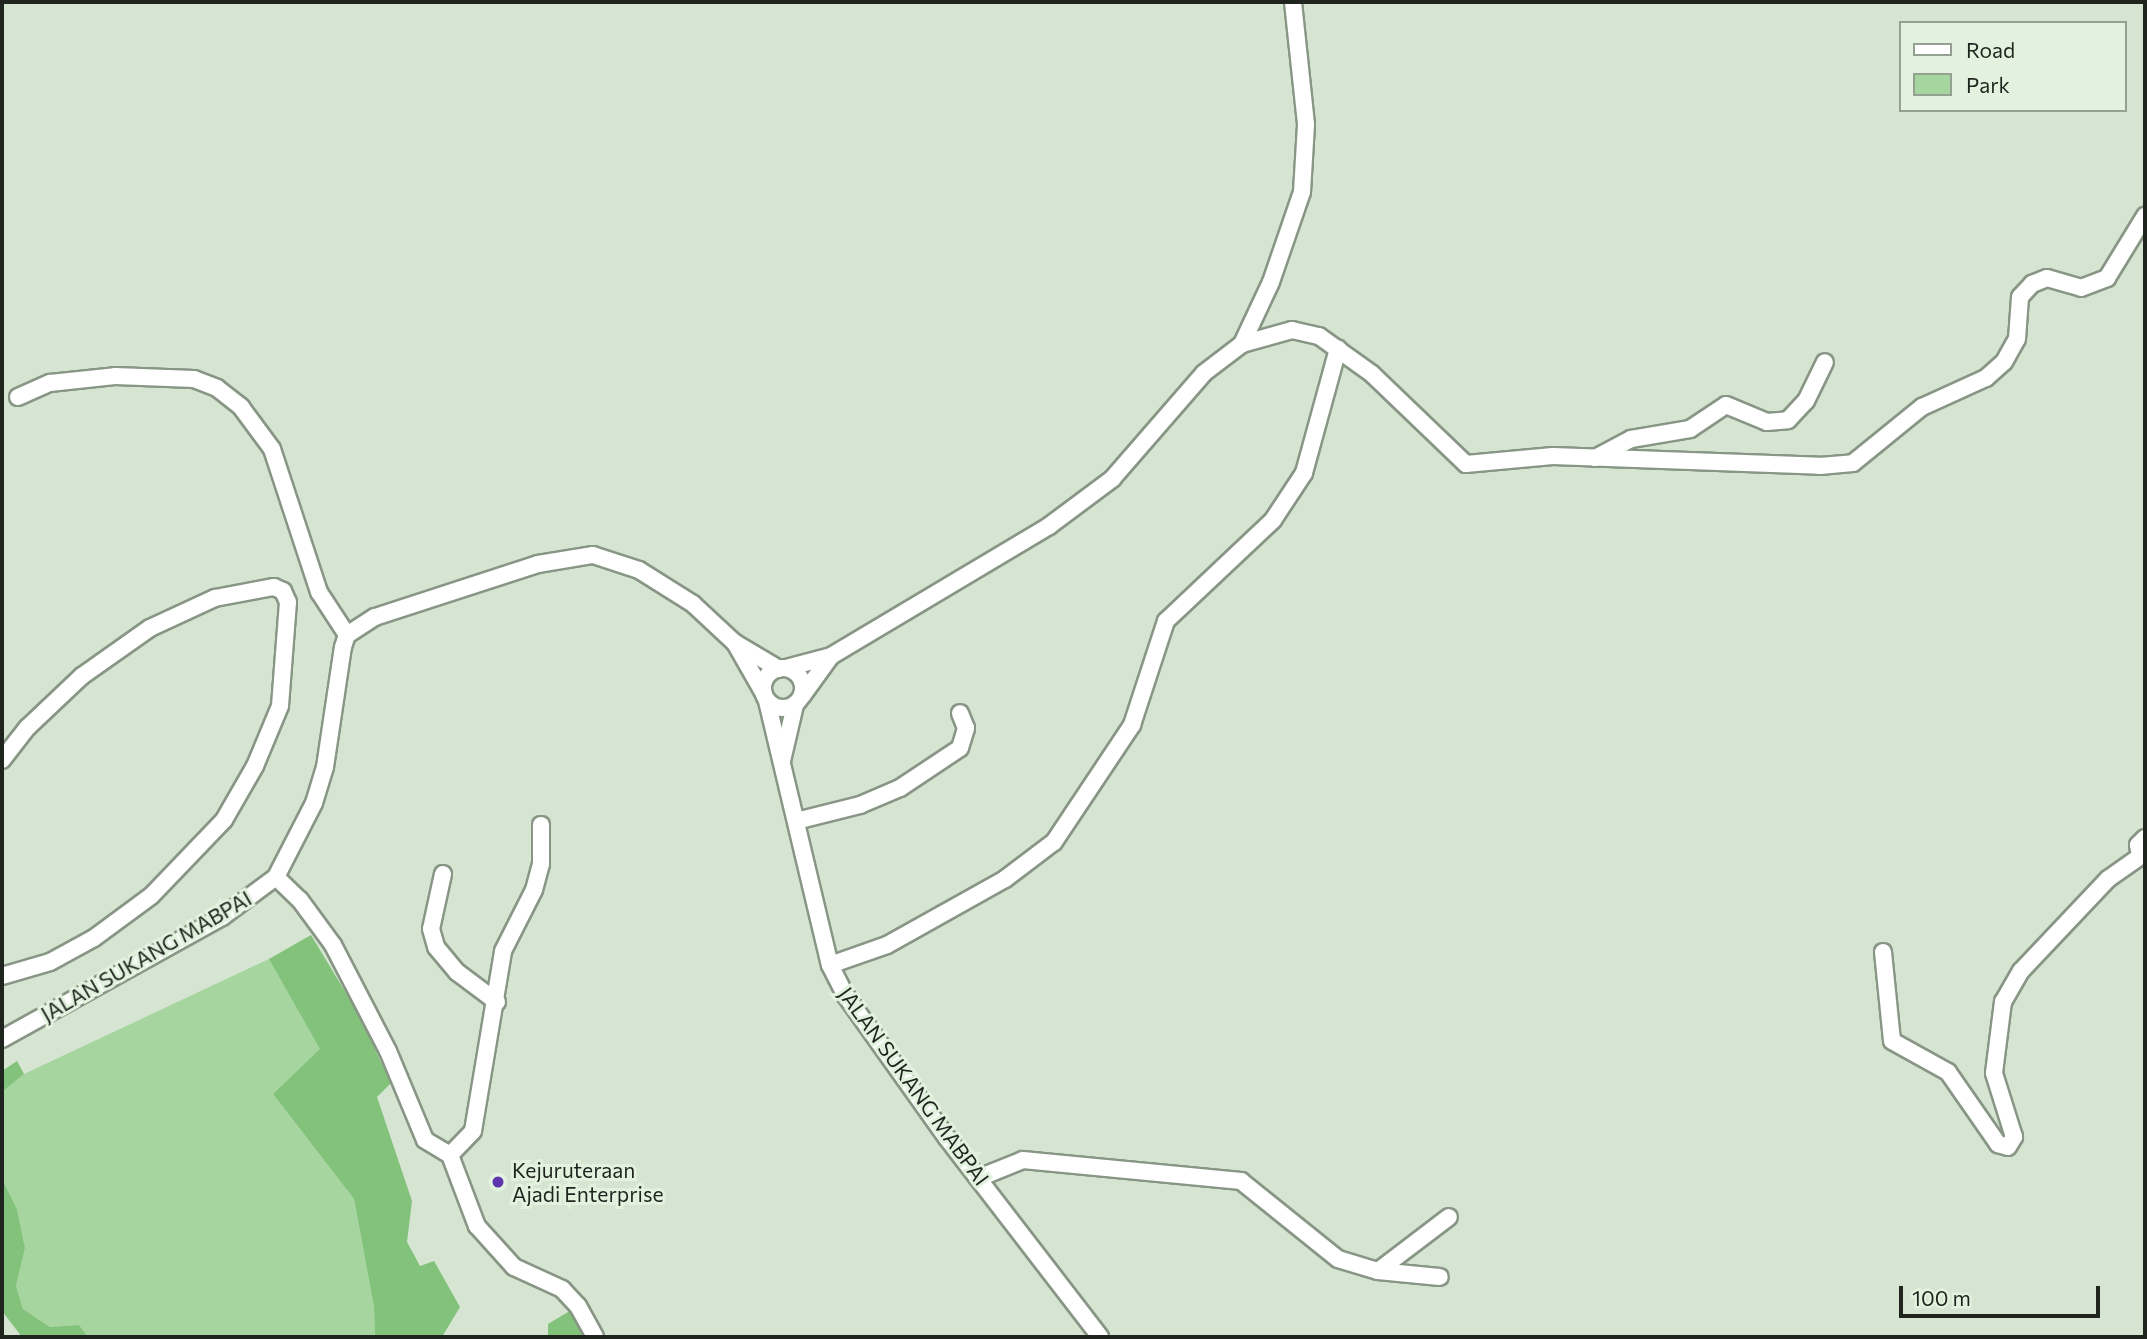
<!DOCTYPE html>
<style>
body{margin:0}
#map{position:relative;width:2147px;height:1339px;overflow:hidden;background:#d5e5d2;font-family:Commissioner,sans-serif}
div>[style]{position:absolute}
.green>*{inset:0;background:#a6d59f}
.forest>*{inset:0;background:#83c27b}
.roads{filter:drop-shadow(2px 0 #889685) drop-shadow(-2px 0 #889685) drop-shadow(0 2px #889685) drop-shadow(0 -2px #889685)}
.minor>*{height:16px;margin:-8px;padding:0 8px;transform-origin:8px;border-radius:8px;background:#fff}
.minor>.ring{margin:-8px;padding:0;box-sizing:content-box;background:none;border:16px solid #fff;border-radius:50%}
.dots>*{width:19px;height:19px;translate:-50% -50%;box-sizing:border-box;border:4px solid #e2f2df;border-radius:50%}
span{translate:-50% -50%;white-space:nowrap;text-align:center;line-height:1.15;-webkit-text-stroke:6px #e2f2df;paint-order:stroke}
.street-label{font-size:21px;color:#1f251e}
.poi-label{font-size:21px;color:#1f251e}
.left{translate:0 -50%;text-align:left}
.frame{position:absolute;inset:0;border:4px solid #1f251e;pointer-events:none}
.legend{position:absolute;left:1899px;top:21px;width:228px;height:91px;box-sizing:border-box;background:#e2f2df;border:2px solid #94a092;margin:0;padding:9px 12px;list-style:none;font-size:21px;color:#1f251e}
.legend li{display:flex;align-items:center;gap:14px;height:35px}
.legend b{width:35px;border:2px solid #94a092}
.scale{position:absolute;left:1899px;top:1286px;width:201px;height:32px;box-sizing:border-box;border:4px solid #1f251e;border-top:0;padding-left:9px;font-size:21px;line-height:24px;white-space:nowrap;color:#1f251e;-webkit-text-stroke:5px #e2f2df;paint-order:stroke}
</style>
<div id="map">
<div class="green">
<i style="clip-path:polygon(269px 959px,321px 1049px,273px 1094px,354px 1199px,374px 1307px,375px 1337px,88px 1337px,79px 1325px,50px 1327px,23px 1309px,16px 1286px,25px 1248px,17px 1209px,2px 1179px,2px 1092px,24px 1074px)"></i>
</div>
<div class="forest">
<i style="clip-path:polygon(311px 935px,358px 1013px,391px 1083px,377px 1097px,412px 1201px,407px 1242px,420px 1266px,434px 1261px,460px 1307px,442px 1337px,375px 1337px,374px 1307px,354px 1199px,273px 1094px,320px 1049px,269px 959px)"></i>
<i style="clip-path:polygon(17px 1061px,24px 1074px,2px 1092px,2px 1071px)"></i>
<i style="clip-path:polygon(2px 1179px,17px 1209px,25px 1248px,16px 1286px,23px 1309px,50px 1327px,79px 1325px,88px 1337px,22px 1337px,2px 1311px)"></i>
<i style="clip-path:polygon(578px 1306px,595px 1337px,548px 1337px,548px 1324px)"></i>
</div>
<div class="roads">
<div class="minor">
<i style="left:1242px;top:344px;width:52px;rotate:-15.6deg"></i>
<i style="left:1292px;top:330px;width:28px;rotate:13deg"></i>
<i style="left:1319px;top:336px;width:65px;rotate:35.6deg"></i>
<i style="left:1372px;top:374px;width:130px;rotate:43.8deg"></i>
<i style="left:1466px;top:464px;width:87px;rotate:-5.3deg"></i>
<i style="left:1553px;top:456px;width:267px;rotate:2.1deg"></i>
<i style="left:1820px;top:466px;width:33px;rotate:-5deg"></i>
<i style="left:1853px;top:463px;width:89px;rotate:-39.1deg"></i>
<i style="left:1922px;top:407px;width:70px;rotate:-24.4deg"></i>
<i style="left:1986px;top:378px;width:24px;rotate:-42deg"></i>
<i style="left:2004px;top:362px;width:26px;rotate:-61deg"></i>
<i style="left:2017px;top:339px;width:42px;rotate:-85.9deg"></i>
<i style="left:2020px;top:297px;width:18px;rotate:-47deg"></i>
<i style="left:2032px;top:284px;width:16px;rotate:-22deg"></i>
<i style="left:2047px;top:278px;width:35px;rotate:16deg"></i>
<i style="left:2081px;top:288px;width:28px;rotate:-21deg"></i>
<i style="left:2107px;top:278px;width:73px;rotate:-58.5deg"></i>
<i style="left:18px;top:397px;width:35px;rotate:-24deg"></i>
<i style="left:50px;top:383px;width:65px;rotate:-6.1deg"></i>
<i style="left:115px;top:376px;width:79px;rotate:2.2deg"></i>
<i style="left:194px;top:379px;width:25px;rotate:21deg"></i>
<i style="left:217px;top:388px;width:31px;rotate:38deg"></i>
<i style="left:241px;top:407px;width:52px;rotate:53.6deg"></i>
<i style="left:272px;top:449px;width:151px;rotate:71.8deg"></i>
<i style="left:319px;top:592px;width:51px;rotate:56.9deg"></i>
<i style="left:1595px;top:458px;width:41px;rotate:-27.8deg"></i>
<i style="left:1631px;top:439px;width:60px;rotate:-9.6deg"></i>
<i style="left:1690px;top:429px;width:43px;rotate:-33.7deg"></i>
<i style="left:1726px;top:405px;width:44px;rotate:22.5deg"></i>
<i style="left:1767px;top:422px;width:21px;rotate:-5deg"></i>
<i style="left:1788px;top:420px;width:26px;rotate:-47deg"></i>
<i style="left:1806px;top:401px;width:43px;rotate:-64deg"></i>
<i style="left:735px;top:643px;width:51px;rotate:30.6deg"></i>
<i class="ring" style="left:763px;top:668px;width:24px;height:24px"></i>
<i style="left:786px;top:668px;width:47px;rotate:-14.9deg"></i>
<i style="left:831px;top:656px;width:254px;rotate:-30.8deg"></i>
<i style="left:1049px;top:526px;width:79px;rotate:-36.7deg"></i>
<i style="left:1112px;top:479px;width:140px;rotate:-49deg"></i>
<i style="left:1204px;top:373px;width:48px;rotate:-37.3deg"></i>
<i style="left:1242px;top:344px;width:68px;rotate:-64.9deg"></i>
<i style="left:1271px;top:282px;width:95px;rotate:-71deg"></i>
<i style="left:1302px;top:192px;width:68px;rotate:-86.6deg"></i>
<i style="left:1306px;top:124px;width:123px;rotate:-96.1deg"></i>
<i style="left:802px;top:696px;width:49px;rotate:-54.1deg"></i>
<i style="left:767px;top:701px;width:271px;rotate:76.6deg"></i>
<i style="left:830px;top:965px;width:35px;rotate:63deg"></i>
<i style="left:846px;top:996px;width:174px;rotate:54.6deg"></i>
<i style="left:947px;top:1138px;width:251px;rotate:52.4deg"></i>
<i style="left:2px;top:760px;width:41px;rotate:-52deg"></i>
<i style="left:27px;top:728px;width:76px;rotate:-43.4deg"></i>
<i style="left:82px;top:676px;width:83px;rotate:-35.2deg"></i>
<i style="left:150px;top:628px;width:72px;rotate:-24.8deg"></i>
<i style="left:215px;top:598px;width:60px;rotate:-10.6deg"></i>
<i style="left:274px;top:587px;width:10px;rotate:24deg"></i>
<i style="left:283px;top:591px;width:12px;rotate:66deg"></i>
<i style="left:288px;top:602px;width:104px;rotate:94.4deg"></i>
<i style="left:280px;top:706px;width:65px;rotate:112.6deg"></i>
<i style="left:255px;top:766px;width:62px;rotate:119.9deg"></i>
<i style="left:224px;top:820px;width:105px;rotate:133.8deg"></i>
<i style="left:151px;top:896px;width:71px;rotate:143.6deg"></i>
<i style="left:94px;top:938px;width:50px;rotate:151.4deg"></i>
<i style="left:50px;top:962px;width:50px;rotate:163.7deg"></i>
<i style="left:782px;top:761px;width:57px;rotate:-76.9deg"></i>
<i style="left:796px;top:821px;width:66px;rotate:-14deg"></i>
<i style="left:860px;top:805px;width:43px;rotate:-23deg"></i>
<i style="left:900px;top:788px;width:72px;rotate:-33.7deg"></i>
<i style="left:960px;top:748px;width:21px;rotate:-73deg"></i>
<i style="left:966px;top:728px;width:16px;rotate:-112deg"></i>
<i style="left:2140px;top:856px;width:11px;rotate:-100deg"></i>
<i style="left:2138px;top:845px;width:10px;rotate:-45deg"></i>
<i style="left:443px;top:874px;width:56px;rotate:102.3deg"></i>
<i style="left:431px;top:929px;width:19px;rotate:74deg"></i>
<i style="left:436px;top:947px;width:33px;rotate:50deg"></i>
<i style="left:457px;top:972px;width:50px;rotate:36.9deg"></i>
<i style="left:276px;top:877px;width:33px;rotate:44deg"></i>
<i style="left:300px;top:900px;width:56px;rotate:53.7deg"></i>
<i style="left:333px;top:945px;width:119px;rotate:62.6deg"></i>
<i style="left:388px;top:1051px;width:96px;rotate:67.4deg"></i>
<i style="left:425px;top:1140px;width:29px;rotate:31deg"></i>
<i style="left:450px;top:1155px;width:76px;rotate:69.2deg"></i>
<i style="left:477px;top:1226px;width:55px;rotate:47.9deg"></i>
<i style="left:514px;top:1267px;width:53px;rotate:24.6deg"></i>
<i style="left:562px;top:1289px;width:23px;rotate:47deg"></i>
<i style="left:578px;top:1306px;width:35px;rotate:61deg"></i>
<i style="left:1883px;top:952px;width:89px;rotate:84.2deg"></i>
<i style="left:1892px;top:1041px;width:64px;rotate:29deg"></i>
<i style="left:1948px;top:1072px;width:88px;rotate:55.2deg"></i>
<i style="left:1998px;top:1144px;width:10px;rotate:17deg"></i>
<i style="left:2008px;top:1147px;width:12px;rotate:-59deg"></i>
<i style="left:2014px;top:1137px;width:67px;rotate:-107.4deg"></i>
<i style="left:1994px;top:1073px;width:72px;rotate:-82.8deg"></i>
<i style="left:2003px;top:1002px;width:36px;rotate:-60deg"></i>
<i style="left:2021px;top:971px;width:127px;rotate:-46.6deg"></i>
<i style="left:2108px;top:879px;width:45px;rotate:-35.1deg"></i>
<i style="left:830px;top:965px;width:60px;rotate:-19.3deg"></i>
<i style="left:887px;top:945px;width:135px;rotate:-29.2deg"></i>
<i style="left:1005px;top:879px;width:61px;rotate:-37.1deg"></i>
<i style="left:1054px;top:842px;width:141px;rotate:-56.3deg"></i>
<i style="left:1132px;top:725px;width:109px;rotate:-71.9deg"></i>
<i style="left:1166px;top:621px;width:147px;rotate:-43.3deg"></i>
<i style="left:1273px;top:520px;width:56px;rotate:-56.6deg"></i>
<i style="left:1304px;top:473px;width:129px;rotate:-74.7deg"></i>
<i style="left:2px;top:1039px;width:252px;rotate:-29deg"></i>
<i style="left:222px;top:917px;width:67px;rotate:-36.5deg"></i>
<i style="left:276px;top:877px;width:83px;rotate:-62.8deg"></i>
<i style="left:314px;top:803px;width:38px;rotate:-73deg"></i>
<i style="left:325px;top:767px;width:121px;rotate:-81.5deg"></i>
<i style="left:343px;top:647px;width:13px;rotate:-72deg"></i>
<i style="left:347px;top:635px;width:33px;rotate:-33deg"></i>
<i style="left:375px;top:617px;width:171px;rotate:-18deg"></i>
<i style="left:538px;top:564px;width:56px;rotate:-9.3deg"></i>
<i style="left:593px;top:555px;width:48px;rotate:18.1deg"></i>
<i style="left:639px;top:570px;width:64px;rotate:32.2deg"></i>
<i style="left:693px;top:604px;width:57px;rotate:42.9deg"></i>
<i style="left:735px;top:643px;width:56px;rotate:60.3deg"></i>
<i style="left:450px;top:1155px;width:33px;rotate:-46deg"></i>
<i style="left:473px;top:1131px;width:182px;rotate:-80.5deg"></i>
<i style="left:503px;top:951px;width:68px;rotate:-63.1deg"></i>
<i style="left:534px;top:890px;width:27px;rotate:-75deg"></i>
<i style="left:541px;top:864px;width:39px;rotate:-90deg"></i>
<i style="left:981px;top:1177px;width:45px;rotate:-22deg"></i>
<i style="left:1023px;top:1160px;width:219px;rotate:5.5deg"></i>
<i style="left:1241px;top:1181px;width:124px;rotate:38.8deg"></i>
<i style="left:1338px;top:1259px;width:42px;rotate:16.7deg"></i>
<i style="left:1378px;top:1271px;width:62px;rotate:5.5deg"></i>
<i style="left:1378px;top:1271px;width:89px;rotate:-37.3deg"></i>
</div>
</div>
<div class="dots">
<i style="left:498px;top:1182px;background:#6036ae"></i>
</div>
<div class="street-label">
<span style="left:146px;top:956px;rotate:-30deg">JALAN SUKANG MABPAI</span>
<span style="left:914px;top:1086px;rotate:54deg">JALAN SUKANG MABPAI</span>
</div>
<div class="poi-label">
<span class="left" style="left:512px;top:1182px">Kejuruteraan<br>Ajadi Enterprise</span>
</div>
<div class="frame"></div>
<ul class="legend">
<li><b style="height:9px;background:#fff"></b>Road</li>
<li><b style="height:19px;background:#a6d59f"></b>Park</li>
</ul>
<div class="scale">100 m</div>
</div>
